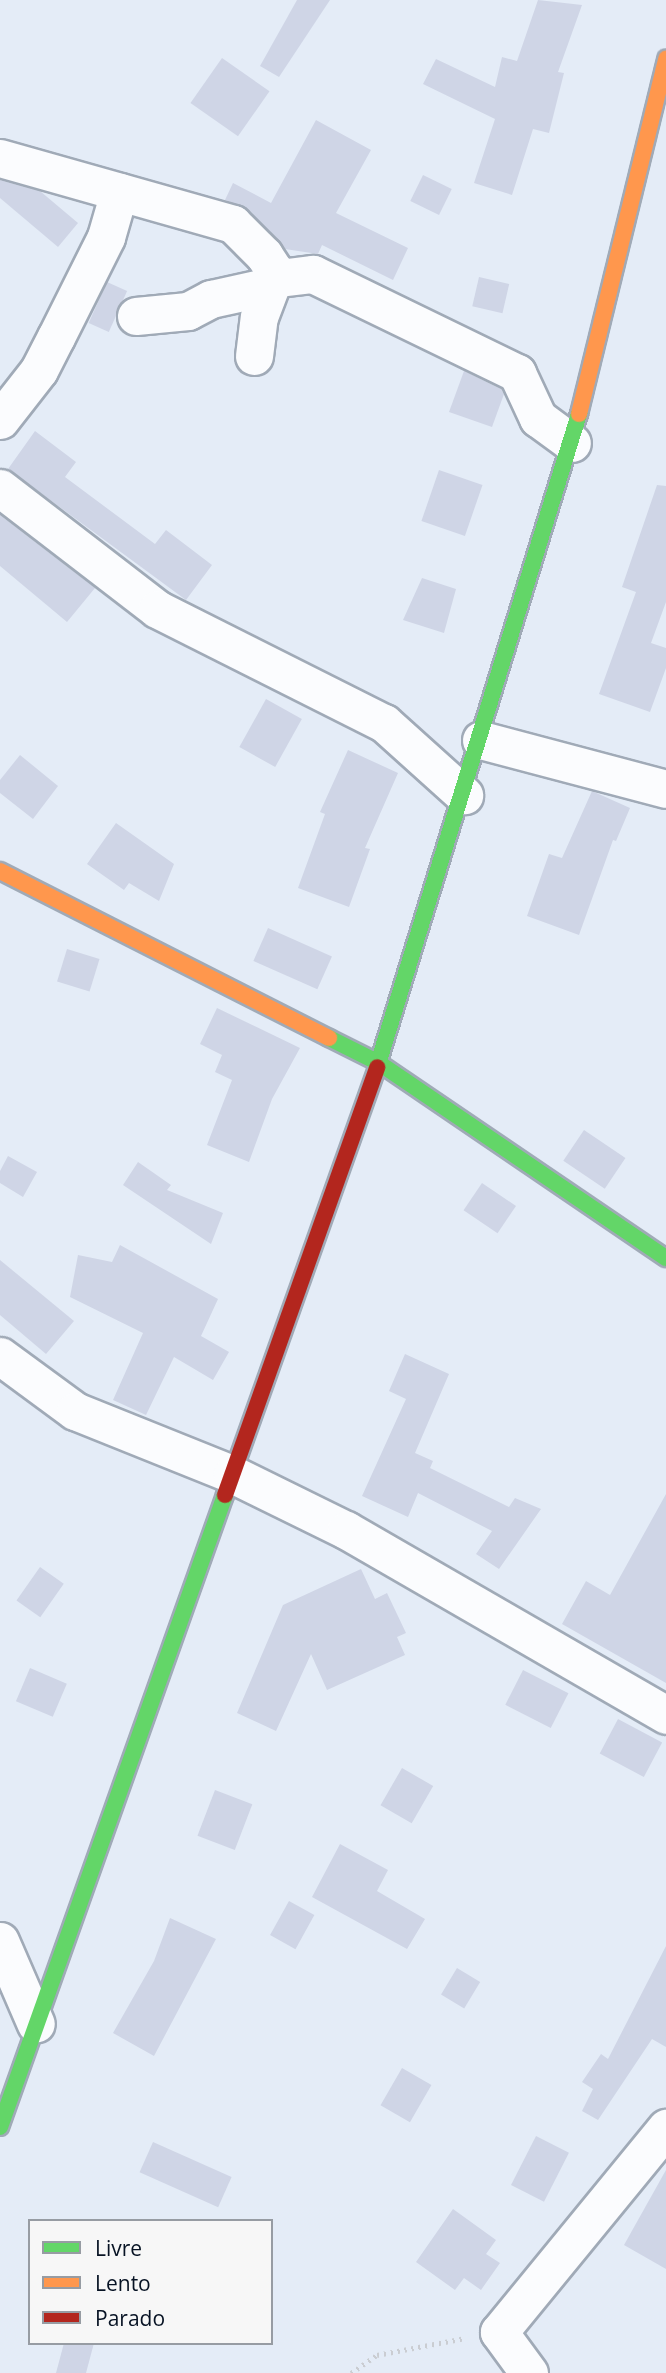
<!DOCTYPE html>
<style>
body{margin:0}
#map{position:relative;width:666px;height:2373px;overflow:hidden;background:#e4ecf7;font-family:"Open Sans",sans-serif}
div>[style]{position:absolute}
.building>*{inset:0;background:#cfd5e6;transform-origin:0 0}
.path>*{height:4.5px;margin-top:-2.25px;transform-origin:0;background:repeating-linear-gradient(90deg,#cacdd2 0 2px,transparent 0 7px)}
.roads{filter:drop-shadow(2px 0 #a0aab7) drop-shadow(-2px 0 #a0aab7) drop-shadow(0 2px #a0aab7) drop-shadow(0 -2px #a0aab7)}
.street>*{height:37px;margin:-18.5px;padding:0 18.5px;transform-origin:18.5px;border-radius:18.5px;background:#fbfcfe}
.fast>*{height:16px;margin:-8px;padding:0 8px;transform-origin:8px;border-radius:8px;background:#63d668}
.slow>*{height:16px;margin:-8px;padding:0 8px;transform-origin:8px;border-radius:8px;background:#ff974d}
.jam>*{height:16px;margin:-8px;padding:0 8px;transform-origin:8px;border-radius:8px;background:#b3261e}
span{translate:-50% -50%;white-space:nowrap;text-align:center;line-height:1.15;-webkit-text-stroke:5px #f7f7f7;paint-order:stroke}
.legend{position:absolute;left:28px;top:2219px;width:245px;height:126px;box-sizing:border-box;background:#f7f7f7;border:2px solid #979ca3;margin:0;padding:9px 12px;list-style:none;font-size:21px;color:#071324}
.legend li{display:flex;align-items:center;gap:14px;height:35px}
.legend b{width:35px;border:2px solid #979ca3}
</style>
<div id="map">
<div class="building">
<i style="clip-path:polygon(297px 0,330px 0,279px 77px,260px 66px)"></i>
<i style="clip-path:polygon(538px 0,582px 5px,558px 72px,564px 73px,549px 133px,533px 129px,512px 195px,474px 183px,495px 119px,423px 84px,436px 59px,495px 87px,502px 57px,517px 61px)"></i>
<i style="left:222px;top:58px;width:58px;height:55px;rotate:35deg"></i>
<i style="clip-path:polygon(316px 120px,371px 150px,336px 213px,408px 248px,393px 280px,322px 245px,318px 254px,285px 249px,248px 209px,225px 200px,233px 183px,271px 203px)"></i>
<i style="left:423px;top:175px;width:32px;height:29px;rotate:26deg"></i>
<i style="clip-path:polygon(0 180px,40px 191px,78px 223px,58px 247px,0 198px)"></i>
<i style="left:479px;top:277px;width:31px;height:30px;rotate:13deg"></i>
<i style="left:107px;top:282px;width:22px;height:45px;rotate:24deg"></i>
<i style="clip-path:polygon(464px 371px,501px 389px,504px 394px,492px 427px,449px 412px)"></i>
<i style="clip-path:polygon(35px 431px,76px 462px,65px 477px,155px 544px,166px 530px,212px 565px,186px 600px,8px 469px)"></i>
<i style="left:439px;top:470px;width:46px;height:54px;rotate:19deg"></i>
<i style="clip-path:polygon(657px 485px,666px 486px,666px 602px,651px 643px,666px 648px,666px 668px,650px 712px,599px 694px,636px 592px,622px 587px)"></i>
<i style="clip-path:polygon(0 515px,95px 588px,67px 622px,0 566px)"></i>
<i style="clip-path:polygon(422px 578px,456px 589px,444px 633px,403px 620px)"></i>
<i style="left:266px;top:699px;width:41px;height:55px;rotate:29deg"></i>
<i style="clip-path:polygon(348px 750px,398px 773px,365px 848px,370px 849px,349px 907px,298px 888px,325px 814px,320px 812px)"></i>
<i style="clip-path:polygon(20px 755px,58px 786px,33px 819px,0 793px,0 780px)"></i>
<i style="clip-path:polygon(592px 791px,630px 808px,616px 841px,613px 840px,579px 935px,527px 916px,549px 854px,562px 858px)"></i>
<i style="clip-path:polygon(116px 823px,174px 864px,159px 901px,129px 883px,124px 890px,87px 864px)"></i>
<i style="left:268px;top:928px;width:70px;height:36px;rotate:24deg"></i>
<i style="left:67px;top:949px;width:34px;height:34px;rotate:17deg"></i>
<i style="clip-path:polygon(217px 1008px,300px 1048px,272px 1099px,249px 1162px,207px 1145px,232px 1080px,215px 1072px,222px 1055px,200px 1044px)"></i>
<i style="left:584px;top:1130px;width:50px;height:37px;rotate:34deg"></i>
<i style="clip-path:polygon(8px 1156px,37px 1172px,23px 1197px,0 1183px,0 1171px)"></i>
<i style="clip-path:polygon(138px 1162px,171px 1185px,167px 1190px,223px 1213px,211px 1244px,123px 1185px)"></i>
<i style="left:482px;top:1183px;width:41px;height:33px;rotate:34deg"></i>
<i style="clip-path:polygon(120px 1245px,218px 1299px,201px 1336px,229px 1352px,213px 1380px,174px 1357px,146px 1415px,113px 1400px,143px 1333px,70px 1297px,78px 1255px,112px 1262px)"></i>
<i style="clip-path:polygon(0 1260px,74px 1321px,46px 1354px,0 1315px)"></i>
<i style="clip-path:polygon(405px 1354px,449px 1374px,415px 1453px,433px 1461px,430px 1468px,509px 1507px,515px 1498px,541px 1509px,499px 1569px,476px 1554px,492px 1531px,418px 1493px,408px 1517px,362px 1496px,406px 1399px,389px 1391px)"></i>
<i style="clip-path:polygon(666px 1494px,666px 1683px,562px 1624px,586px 1581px,610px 1595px)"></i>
<i style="left:40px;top:1567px;width:29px;height:41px;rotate:35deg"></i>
<i style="clip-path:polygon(361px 1569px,375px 1599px,387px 1593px,406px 1633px,397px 1637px,405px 1655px,327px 1690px,311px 1654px,276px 1731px,237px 1713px,283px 1605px)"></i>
<i style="left:30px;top:1668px;width:40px;height:36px;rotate:23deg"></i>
<i style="left:523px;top:1670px;width:51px;height:39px;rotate:27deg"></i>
<i style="left:618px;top:1719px;width:50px;height:39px;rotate:28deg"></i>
<i style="left:402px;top:1768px;width:36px;height:43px;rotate:30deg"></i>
<i style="left:215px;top:1790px;width:40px;height:49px;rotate:21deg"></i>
<i style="clip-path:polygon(340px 1844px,388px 1870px,377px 1891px,425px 1919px,407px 1949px,312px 1897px)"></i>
<i style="left:289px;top:1901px;width:29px;height:39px;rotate:29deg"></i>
<i style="clip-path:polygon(170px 1918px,216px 1939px,154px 2056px,113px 2033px,154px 1961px)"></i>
<i style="clip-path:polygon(666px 1946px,666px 2047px,652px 2039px,598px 2120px,582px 2111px,593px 2089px,582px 2082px,601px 2054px,608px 2059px)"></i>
<i style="left:457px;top:1968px;width:27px;height:31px;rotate:31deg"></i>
<i style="left:402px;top:2068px;width:34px;height:43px;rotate:30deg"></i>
<i style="left:536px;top:2136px;width:37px;height:55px;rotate:27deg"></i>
<i style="left:153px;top:2142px;width:86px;height:33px;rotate:24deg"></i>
<i style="clip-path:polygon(666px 2170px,666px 2269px,624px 2245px)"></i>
<i style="clip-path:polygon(453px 2209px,496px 2240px,486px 2254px,500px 2263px,481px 2290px,464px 2278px,455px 2290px,416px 2262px)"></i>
<i style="clip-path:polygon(64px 2343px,94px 2343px,86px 2373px,56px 2373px)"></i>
</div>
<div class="path">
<i style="left:351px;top:2373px;width:32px;rotate:-35deg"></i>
<i style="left:377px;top:2355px;width:90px;rotate:-10.9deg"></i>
</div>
<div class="roads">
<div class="street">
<i style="left:0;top:158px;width:242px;rotate:15.8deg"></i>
<i style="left:233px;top:224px;width:44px;rotate:45deg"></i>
<i style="left:264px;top:255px;width:27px;rotate:57deg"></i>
<i style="left:279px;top:278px;width:34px;rotate:-7deg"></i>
<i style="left:313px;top:274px;width:227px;rotate:25.9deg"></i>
<i style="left:517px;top:373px;width:50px;rotate:65deg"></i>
<i style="left:538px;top:418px;width:42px;rotate:36.3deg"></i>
<i style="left:136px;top:316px;width:52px;rotate:-5.5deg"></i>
<i style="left:188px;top:311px;width:26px;rotate:-28deg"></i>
<i style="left:211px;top:299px;width:60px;rotate:-12.4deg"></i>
<i style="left:254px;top:356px;width:39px;rotate:-83deg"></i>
<i style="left:259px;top:317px;width:48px;rotate:-69.3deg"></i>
<i style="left:0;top:420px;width:63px;rotate:-52deg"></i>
<i style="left:39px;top:370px;width:37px;rotate:-63deg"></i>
<i style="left:56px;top:337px;width:112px;rotate:-63.4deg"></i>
<i style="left:106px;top:237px;width:47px;rotate:-73.9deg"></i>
<i style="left:0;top:488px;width:198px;rotate:37.6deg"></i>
<i style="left:157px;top:609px;width:254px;rotate:26.7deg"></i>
<i style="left:384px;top:723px;width:108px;rotate:42deg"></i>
<i style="left:481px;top:740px;width:191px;rotate:14.8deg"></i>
<i style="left:0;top:1356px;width:93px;rotate:36.3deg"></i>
<i style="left:75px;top:1411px;width:169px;rotate:21.9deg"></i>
<i style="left:232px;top:1474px;width:127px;rotate:26.2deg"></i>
<i style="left:346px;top:1530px;width:370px;rotate:30deg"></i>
<i style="left:0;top:1941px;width:90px;rotate:66.6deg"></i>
<i style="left:529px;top:2373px;width:51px;rotate:-126.2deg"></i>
<i style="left:499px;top:2332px;width:264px;rotate:-50.7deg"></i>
</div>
<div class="fast">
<i style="left:329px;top:1038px;width:56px;rotate:26.6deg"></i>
<i style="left:379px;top:1063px;width:347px;rotate:34.2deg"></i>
<i style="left:377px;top:1067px;width:684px;rotate:-72.81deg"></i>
<i style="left:0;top:2127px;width:671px;rotate:-70.4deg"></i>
</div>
<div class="slow">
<i style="left:579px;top:414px;width:366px;rotate:-76.2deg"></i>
<i style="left:0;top:871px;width:369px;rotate:26.9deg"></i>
</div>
<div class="jam">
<i style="left:225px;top:1495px;width:454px;rotate:-70.4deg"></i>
</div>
</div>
<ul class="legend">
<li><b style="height:9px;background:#63d668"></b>Livre</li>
<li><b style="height:9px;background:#ff974d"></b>Lento</li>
<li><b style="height:9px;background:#b3261e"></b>Parado</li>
</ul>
</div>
